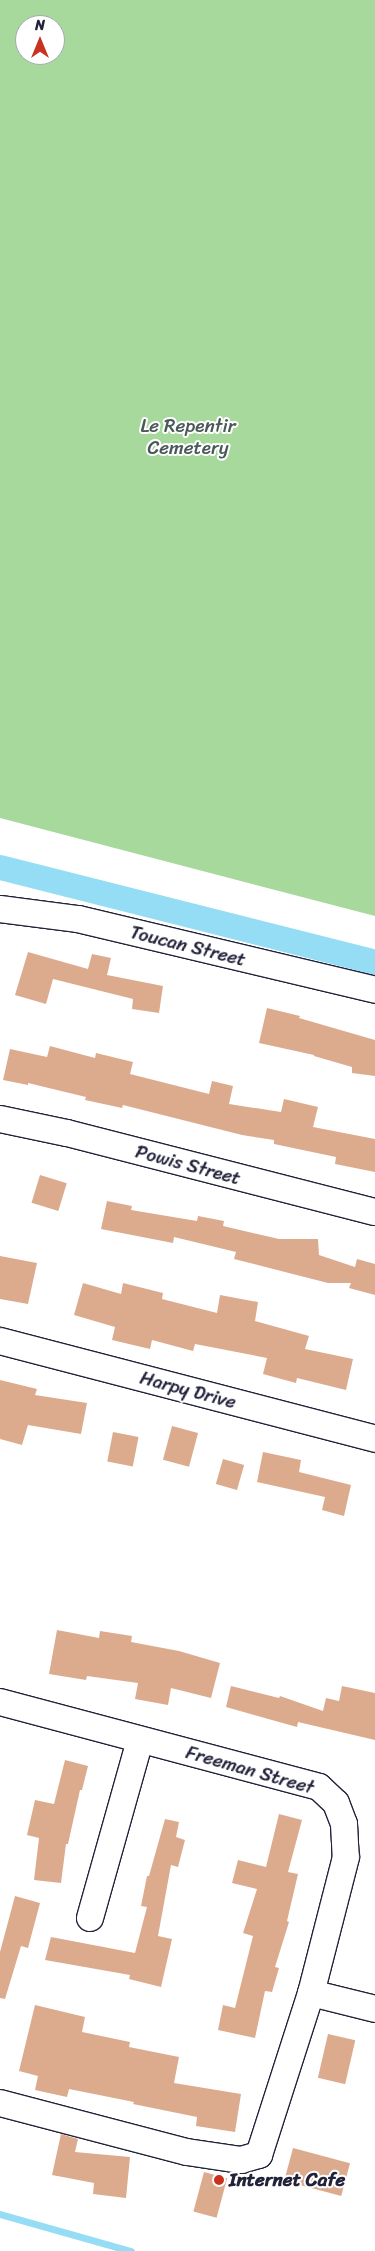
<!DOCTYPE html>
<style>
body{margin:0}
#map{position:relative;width:375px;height:2251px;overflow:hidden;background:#fff;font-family:Sriracha,sans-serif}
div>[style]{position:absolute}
.green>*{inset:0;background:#a6d99b}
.stream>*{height:7px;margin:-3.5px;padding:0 3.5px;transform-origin:3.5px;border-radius:3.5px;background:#94ddf5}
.canal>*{height:25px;margin:-12.5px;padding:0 12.5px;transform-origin:12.5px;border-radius:12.5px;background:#94ddf5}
.building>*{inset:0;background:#dcab8e;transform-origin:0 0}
.roads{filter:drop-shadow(1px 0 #22223b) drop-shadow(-1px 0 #22223b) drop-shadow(0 1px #22223b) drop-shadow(0 -1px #22223b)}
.minor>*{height:26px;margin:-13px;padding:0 13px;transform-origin:13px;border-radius:13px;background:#fff}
.dots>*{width:14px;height:14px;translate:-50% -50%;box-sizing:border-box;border:2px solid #fff;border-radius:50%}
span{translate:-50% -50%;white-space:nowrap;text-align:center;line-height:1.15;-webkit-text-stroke:4px #fff;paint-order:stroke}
.park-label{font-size:19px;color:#4a5958}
.street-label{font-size:19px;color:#22223b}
.poi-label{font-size:19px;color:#22223b;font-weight:700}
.left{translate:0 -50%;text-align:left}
.north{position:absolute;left:15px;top:15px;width:50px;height:50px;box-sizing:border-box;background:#fff;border:1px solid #a7a7b1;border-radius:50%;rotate:0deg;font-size:14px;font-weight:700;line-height:20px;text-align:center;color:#22223b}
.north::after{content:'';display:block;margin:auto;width:18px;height:22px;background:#c8321e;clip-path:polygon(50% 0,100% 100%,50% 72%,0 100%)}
</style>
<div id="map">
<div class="green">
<i style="clip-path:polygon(evenodd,0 0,375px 0,375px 916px,0 818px,0 0,25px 25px,55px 25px,55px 55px,25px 55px,25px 25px)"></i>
</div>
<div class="stream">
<i style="left:0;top:2214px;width:136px;rotate:15.8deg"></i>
</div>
<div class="canal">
<i style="left:0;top:867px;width:387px;rotate:14.2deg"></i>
</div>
<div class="building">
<i style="clip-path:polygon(28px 952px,88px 969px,92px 954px,111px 958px,107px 975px,163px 986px,159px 1013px,132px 1009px,133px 999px,53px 979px,46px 1004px,15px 995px)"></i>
<i style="clip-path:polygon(267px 1008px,300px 1016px,299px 1018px,375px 1040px,375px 1076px,352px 1073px,352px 1067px,314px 1056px,314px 1055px,259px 1043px)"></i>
<i style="clip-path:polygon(50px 1046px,95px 1058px,96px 1053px,133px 1062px,130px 1074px,209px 1094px,212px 1081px,233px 1086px,229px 1104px,281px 1112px,284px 1099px,318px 1107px,313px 1127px,375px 1139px,375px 1172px,335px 1164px,336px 1157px,274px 1144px,274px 1140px,242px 1135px,123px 1105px,122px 1108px,85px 1100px,86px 1097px,28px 1083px,28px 1085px,3px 1080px,10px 1049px,47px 1057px)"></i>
<i style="left:40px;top:1175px;width:28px;height:29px;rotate:17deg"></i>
<i style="clip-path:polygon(107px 1201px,132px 1206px,131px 1210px,197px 1221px,198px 1216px,224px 1221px,223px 1226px,279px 1239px,318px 1239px,319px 1255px,355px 1267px,357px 1259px,375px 1264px,375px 1295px,349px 1288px,351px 1283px,328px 1283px,234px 1259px,236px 1252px,174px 1237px,173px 1243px,101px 1229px)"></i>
<i style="clip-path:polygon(0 1256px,37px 1263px,28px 1304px,0 1299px)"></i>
<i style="clip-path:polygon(83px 1283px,121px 1294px,123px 1283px,163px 1293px,162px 1299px,217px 1313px,220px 1295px,258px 1302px,255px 1321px,309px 1336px,305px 1349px,353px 1359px,346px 1390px,297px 1378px,296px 1383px,263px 1374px,267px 1358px,195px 1344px,193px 1351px,152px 1340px,150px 1349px,112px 1340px,115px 1327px,74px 1315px)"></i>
<i style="clip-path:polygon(0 1380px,37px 1389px,35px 1395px,87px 1403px,81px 1434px,28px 1425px,22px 1445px,0 1439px)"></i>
<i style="left:172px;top:1426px;width:27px;height:35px;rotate:15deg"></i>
<i style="left:113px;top:1432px;width:26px;height:30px;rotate:11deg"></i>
<i style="clip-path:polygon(263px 1452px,301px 1460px,299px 1472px,351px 1485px,344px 1516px,322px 1510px,325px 1497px,257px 1482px)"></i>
<i style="left:223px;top:1459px;width:22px;height:26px;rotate:16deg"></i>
<i style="clip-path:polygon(57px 1630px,99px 1638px,100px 1631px,132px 1636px,131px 1642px,179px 1651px,220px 1663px,211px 1698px,171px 1688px,168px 1705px,135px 1699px,138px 1683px,87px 1676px,86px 1680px,49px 1674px)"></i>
<i style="clip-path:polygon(231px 1686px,279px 1698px,280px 1696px,323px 1711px,326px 1698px,339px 1701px,342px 1686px,375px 1693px,375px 1740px,298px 1722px,297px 1727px,226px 1707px)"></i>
<i style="clip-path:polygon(65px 1760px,88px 1766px,82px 1790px,80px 1790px,68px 1844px,66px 1844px,61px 1883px,34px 1880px,39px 1838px,27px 1835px,35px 1800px,54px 1804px)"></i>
<i style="clip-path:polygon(279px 1814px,302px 1820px,288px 1872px,298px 1874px,287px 1921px,289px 1922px,275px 1967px,279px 1968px,272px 1992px,265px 1991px,255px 2038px,218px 2030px,223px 2005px,235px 2008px,253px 1936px,243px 1933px,257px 1889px,232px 1883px,238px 1860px,266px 1867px)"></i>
<i style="clip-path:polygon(165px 1819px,179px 1822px,176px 1837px,185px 1840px,178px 1867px,171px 1865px,158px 1936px,172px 1939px,161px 1987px,129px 1979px,130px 1975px,45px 1960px,51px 1937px,135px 1953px,147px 1907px,141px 1906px,147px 1876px,149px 1876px)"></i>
<i style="clip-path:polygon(15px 1896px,40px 1903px,28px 1948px,21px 1946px,5px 1999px,0 1998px,0 1952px)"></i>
<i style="clip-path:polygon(35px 2005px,85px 2017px,82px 2032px,130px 2042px,129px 2047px,179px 2057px,174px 2083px,241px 2094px,235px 2132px,196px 2126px,197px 2117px,133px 2104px,134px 2102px,69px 2089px,67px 2097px,35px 2090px,38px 2076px,19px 2071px)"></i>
<i style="left:328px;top:2034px;width:28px;height:45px;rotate:13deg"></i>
<i style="clip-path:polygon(61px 2134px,78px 2139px,75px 2152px,130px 2157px,126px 2198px,93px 2194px,94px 2183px,52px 2175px)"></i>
<i style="left:293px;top:2148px;width:59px;height:34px;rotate:15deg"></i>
<i style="left:204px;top:2172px;width:24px;height:41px;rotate:15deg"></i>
</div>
<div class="roads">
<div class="minor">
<i style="left:0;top:909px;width:79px;rotate:7.3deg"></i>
<i style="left:78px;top:919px;width:305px;rotate:13.4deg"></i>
<i style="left:0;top:1119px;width:68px;rotate:11.8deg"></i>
<i style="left:67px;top:1133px;width:318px;rotate:14.4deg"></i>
<i style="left:0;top:1341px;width:388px;rotate:14.6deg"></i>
<i style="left:0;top:1702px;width:330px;rotate:14.9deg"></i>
<i style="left:319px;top:1787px;width:23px;rotate:43deg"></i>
<i style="left:336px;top:1803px;width:22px;rotate:69deg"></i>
<i style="left:344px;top:1824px;width:33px;rotate:87deg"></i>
<i style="left:346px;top:1857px;width:140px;rotate:104.4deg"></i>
<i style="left:90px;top:1918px;width:185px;rotate:-74.3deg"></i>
<i style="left:0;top:2103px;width:193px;rotate:14.7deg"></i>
<i style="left:187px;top:2152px;width:55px;rotate:8.4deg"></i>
<i style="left:241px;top:2160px;width:19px;rotate:-16deg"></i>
<i style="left:259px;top:2155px;width:170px;rotate:-72.2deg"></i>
<i style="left:311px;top:1993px;width:66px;rotate:14deg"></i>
</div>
</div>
<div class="dots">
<i style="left:219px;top:2180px;background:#c8321e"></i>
</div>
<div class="park-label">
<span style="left:188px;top:437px">Le Repentir<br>Cemetery</span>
</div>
<div class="street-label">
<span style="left:188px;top:946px;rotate:14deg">Toucan Street</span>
<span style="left:188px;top:1165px;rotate:15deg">Powis Street</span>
<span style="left:188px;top:1390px;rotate:15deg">Harpy Drive</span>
<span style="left:250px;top:1770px;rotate:16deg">Freeman Street</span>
</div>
<div class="poi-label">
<span class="left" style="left:229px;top:2180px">Internet Cafe</span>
</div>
<div class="north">N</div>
</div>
